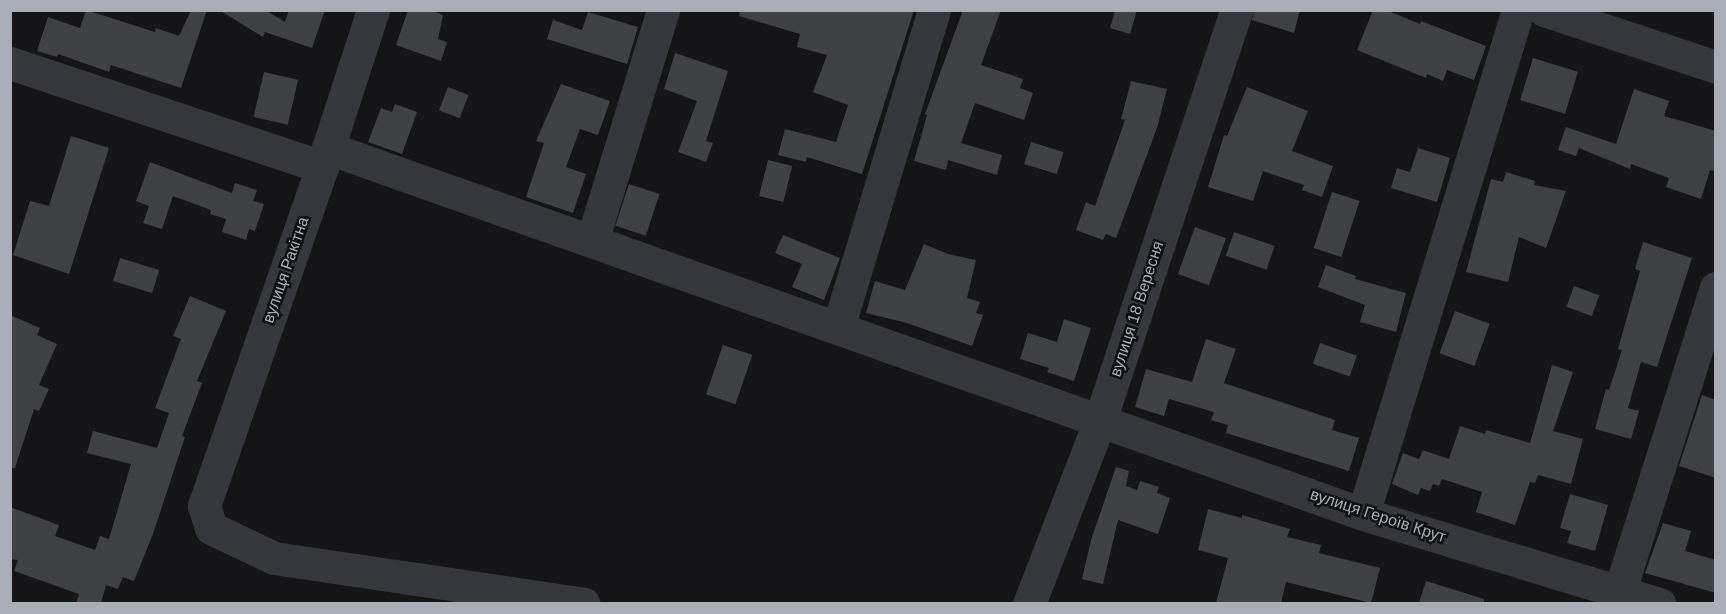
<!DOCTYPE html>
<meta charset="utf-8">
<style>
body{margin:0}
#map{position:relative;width:1726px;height:614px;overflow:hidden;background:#161618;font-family:Helvetica,sans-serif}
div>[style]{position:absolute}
.building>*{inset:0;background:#404145;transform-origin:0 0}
.minor>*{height:33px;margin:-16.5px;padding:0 16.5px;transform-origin:16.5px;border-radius:16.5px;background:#37383d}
span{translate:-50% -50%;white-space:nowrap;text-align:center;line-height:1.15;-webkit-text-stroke:5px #111113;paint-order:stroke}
.street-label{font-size:16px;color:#a8adb8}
.frame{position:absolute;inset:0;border:12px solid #a8adb8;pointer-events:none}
</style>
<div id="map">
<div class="building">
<i style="clip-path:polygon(86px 10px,155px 32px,156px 28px,179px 36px,191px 10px,207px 10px,181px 88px,111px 65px,109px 72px,58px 54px,57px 57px,37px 51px,48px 17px,80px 28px)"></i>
<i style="clip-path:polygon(219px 10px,265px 10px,285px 22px,289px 10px,325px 10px,312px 48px,265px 32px,263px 37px)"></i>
<i style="clip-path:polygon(408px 10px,430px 10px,443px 15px,438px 39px,447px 42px,441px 61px,396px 45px)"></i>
<i style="clip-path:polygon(740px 10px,914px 10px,862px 174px,807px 157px,806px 162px,778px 155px,785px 129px,836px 142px,848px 105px,813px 92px,827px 55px,797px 47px,800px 34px,739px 16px)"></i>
<i style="clip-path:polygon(963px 10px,1001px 10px,981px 65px,1023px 79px,1020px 88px,1033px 93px,1024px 120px,975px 103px,961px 143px,1002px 155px,997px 175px,948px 160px,946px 170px,914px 161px,927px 115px,925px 114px)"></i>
<i style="clip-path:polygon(1115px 10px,1137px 10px,1130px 34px,1110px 28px)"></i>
<i style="clip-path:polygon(1254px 10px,1300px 10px,1294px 33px,1252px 20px)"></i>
<i style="clip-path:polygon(1373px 10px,1386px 10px,1420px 24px,1421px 21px,1486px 46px,1474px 80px,1447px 70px,1443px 81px,1427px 74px,1426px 78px,1357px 50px)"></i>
<i style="clip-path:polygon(588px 12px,638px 27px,627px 64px,547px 39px,553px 20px,582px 30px)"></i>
<i style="clip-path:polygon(675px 53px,728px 71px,706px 141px,713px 143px,706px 162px,678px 152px,697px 101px,664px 89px)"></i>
<i style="left:1533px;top:58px;width:47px;height:44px;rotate:17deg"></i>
<i style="left:264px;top:72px;width:35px;height:46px;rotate:13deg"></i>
<i style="clip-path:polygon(1131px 81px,1167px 89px,1157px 128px,1116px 238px,1106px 234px,1103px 240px,1076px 230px,1086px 202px,1095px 206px,1125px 120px,1121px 119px)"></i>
<i style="clip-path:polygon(561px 84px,610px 101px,598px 135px,580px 129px,566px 167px,586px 174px,573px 213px,526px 197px,544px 143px,536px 141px)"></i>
<i style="left:448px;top:87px;width:22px;height:25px;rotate:21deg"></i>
<i style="clip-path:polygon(1247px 87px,1308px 111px,1292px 151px,1333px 166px,1322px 197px,1302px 190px,1304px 185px,1263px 171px,1253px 201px,1208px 187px,1224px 135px,1227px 136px)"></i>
<i style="clip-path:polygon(1634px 89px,1669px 101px,1664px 116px,1716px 131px,1716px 172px,1710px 170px,1701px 199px,1666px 187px,1669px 178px,1631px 164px,1630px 169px,1579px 148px,1576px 156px,1558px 150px,1566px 127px,1616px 144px)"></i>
<i style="clip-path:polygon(395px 104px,417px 112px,402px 154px,368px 142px,381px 108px,392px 112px)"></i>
<i style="clip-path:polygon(71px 136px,109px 148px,69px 274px,13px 255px,30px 201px,49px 206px)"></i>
<i style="left:1031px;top:142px;width:34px;height:23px;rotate:17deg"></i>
<i style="clip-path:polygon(1418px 148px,1450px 158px,1437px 202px,1391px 188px,1397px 168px,1410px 172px)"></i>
<i style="left:768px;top:160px;width:25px;height:37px;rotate:14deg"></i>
<i style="clip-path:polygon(150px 162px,232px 193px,235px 183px,257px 190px,253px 201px,264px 204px,255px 231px,249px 229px,246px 240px,222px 232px,226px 219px,210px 214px,211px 210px,173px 196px,162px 229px,143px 223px,149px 206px,136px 201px)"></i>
<i style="clip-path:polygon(1506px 172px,1535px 181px,1534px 185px,1566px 191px,1546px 248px,1519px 237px,1508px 282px,1466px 272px,1491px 179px,1503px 182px)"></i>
<i style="left:629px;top:184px;width:32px;height:44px;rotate:18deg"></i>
<i style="left:1332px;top:192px;width:29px;height:59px;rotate:18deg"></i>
<i style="left:1195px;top:227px;width:33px;height:50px;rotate:20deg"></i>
<i style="left:1234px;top:232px;width:43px;height:25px;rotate:19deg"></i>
<i style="clip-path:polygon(783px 235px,840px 258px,824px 300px,792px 287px,802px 264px,775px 253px)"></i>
<i style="clip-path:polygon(1643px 242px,1692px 258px,1657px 367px,1641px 362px,1628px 408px,1639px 411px,1631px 439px,1595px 429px,1606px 389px,1609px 390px,1622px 350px,1618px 349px,1640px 271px,1635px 269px)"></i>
<i style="clip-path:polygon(924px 244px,948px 254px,976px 260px,967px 298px,980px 302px,976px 313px,983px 315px,972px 346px,907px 323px,866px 313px,875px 281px,905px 290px)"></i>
<i style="left:120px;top:258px;width:41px;height:24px;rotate:17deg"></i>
<i style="clip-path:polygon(1326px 265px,1356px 276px,1355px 279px,1406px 293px,1396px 332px,1360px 322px,1365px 305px,1318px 287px)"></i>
<i style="left:1574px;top:286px;width:27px;height:22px;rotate:20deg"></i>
<i style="clip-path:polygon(190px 296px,226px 311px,197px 381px,202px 383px,182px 436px,185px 437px,153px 534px,134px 581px,123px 577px,118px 589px,106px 585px,101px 603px,76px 603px,79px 594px,14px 571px,18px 560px,10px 559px,10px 507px,59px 525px,55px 536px,95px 550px,100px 536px,109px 539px,131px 464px,87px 453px,93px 431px,157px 448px,169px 413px,155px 408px,181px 339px,173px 336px)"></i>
<i style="left:1455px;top:311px;width:37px;height:45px;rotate:20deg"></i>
<i style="clip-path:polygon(10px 315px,40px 328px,37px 335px,57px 344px,39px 385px,49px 389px,39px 411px,34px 409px,15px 468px,10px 468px)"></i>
<i style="clip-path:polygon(1064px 319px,1091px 328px,1074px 381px,1047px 372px,1049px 368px,1020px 359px,1028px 333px,1057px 342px)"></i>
<i style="clip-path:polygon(1206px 339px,1236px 349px,1224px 383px,1335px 420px,1332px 430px,1359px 438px,1349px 471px,1226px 433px,1228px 425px,1211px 420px,1214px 412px,1169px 399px,1164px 416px,1135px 407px,1146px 369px,1192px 382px)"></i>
<i style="left:1320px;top:343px;width:39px;height:22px;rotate:19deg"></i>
<i style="left:723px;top:345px;width:31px;height:52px;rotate:19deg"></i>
<i style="clip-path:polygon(1552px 365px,1573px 372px,1553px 431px,1583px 439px,1571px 484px,1538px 475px,1535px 483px,1530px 482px,1515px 525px,1476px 512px,1482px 492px,1442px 479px,1439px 486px,1433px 484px,1430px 491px,1421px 488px,1418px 495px,1392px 484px,1403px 453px,1419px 459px,1423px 450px,1449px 459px,1460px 426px,1485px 434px,1486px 430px,1530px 443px)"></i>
<i style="clip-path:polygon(1702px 395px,1716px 400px,1716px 478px,1679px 466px)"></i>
<i style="clip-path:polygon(1116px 467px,1129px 471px,1126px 486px,1137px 490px,1140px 481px,1159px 487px,1157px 493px,1170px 498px,1158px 534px,1118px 520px,1103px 584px,1082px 579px,1091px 540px)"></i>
<i style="clip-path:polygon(1570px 494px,1608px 505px,1595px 551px,1567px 543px,1571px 531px,1560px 528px)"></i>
<i style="clip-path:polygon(1208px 509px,1242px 518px,1242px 515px,1290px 529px,1287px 537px,1321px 545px,1319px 553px,1380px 568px,1371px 603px,1286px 582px,1281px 603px,1216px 603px,1228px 558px,1198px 550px)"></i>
<i style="clip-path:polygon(1663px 523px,1691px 531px,1685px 551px,1716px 560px,1716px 593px,1645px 573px)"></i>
<i style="clip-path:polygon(1426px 581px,1484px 599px,1484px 603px,1419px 603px)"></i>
</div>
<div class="minor">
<i style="left:373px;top:10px;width:165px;rotate:108deg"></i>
<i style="left:322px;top:167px;width:359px;rotate:109.2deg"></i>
<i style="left:204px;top:506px;width:23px;rotate:72deg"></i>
<i style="left:211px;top:528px;width:70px;rotate:25.5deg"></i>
<i style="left:274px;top:558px;width:313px;rotate:8.4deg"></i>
<i style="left:1544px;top:10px;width:181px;rotate:18.3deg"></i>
<i style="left:10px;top:63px;width:329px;rotate:18.4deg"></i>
<i style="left:328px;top:148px;width:1098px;rotate:19.47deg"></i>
<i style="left:1363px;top:514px;width:310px;rotate:16.9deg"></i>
<i style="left:592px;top:241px;width:242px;rotate:-72.9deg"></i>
<i style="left:838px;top:328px;width:332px;rotate:-73.2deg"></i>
<i style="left:1363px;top:514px;width:527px;rotate:-72.91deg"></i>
<i style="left:1620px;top:590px;width:317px;rotate:-72.4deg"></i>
<i style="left:1029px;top:604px;width:197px;rotate:-68.9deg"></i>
<i style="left:1100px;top:420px;width:432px;rotate:-71.6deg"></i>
</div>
<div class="street-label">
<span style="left:286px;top:270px;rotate:-71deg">вулиця Ракітна</span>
<span style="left:1137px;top:309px;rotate:-72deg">вулиця 18 Вересня</span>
<span style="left:1378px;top:516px;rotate:18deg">вулиця Героїв Крут</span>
</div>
<div class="frame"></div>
</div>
